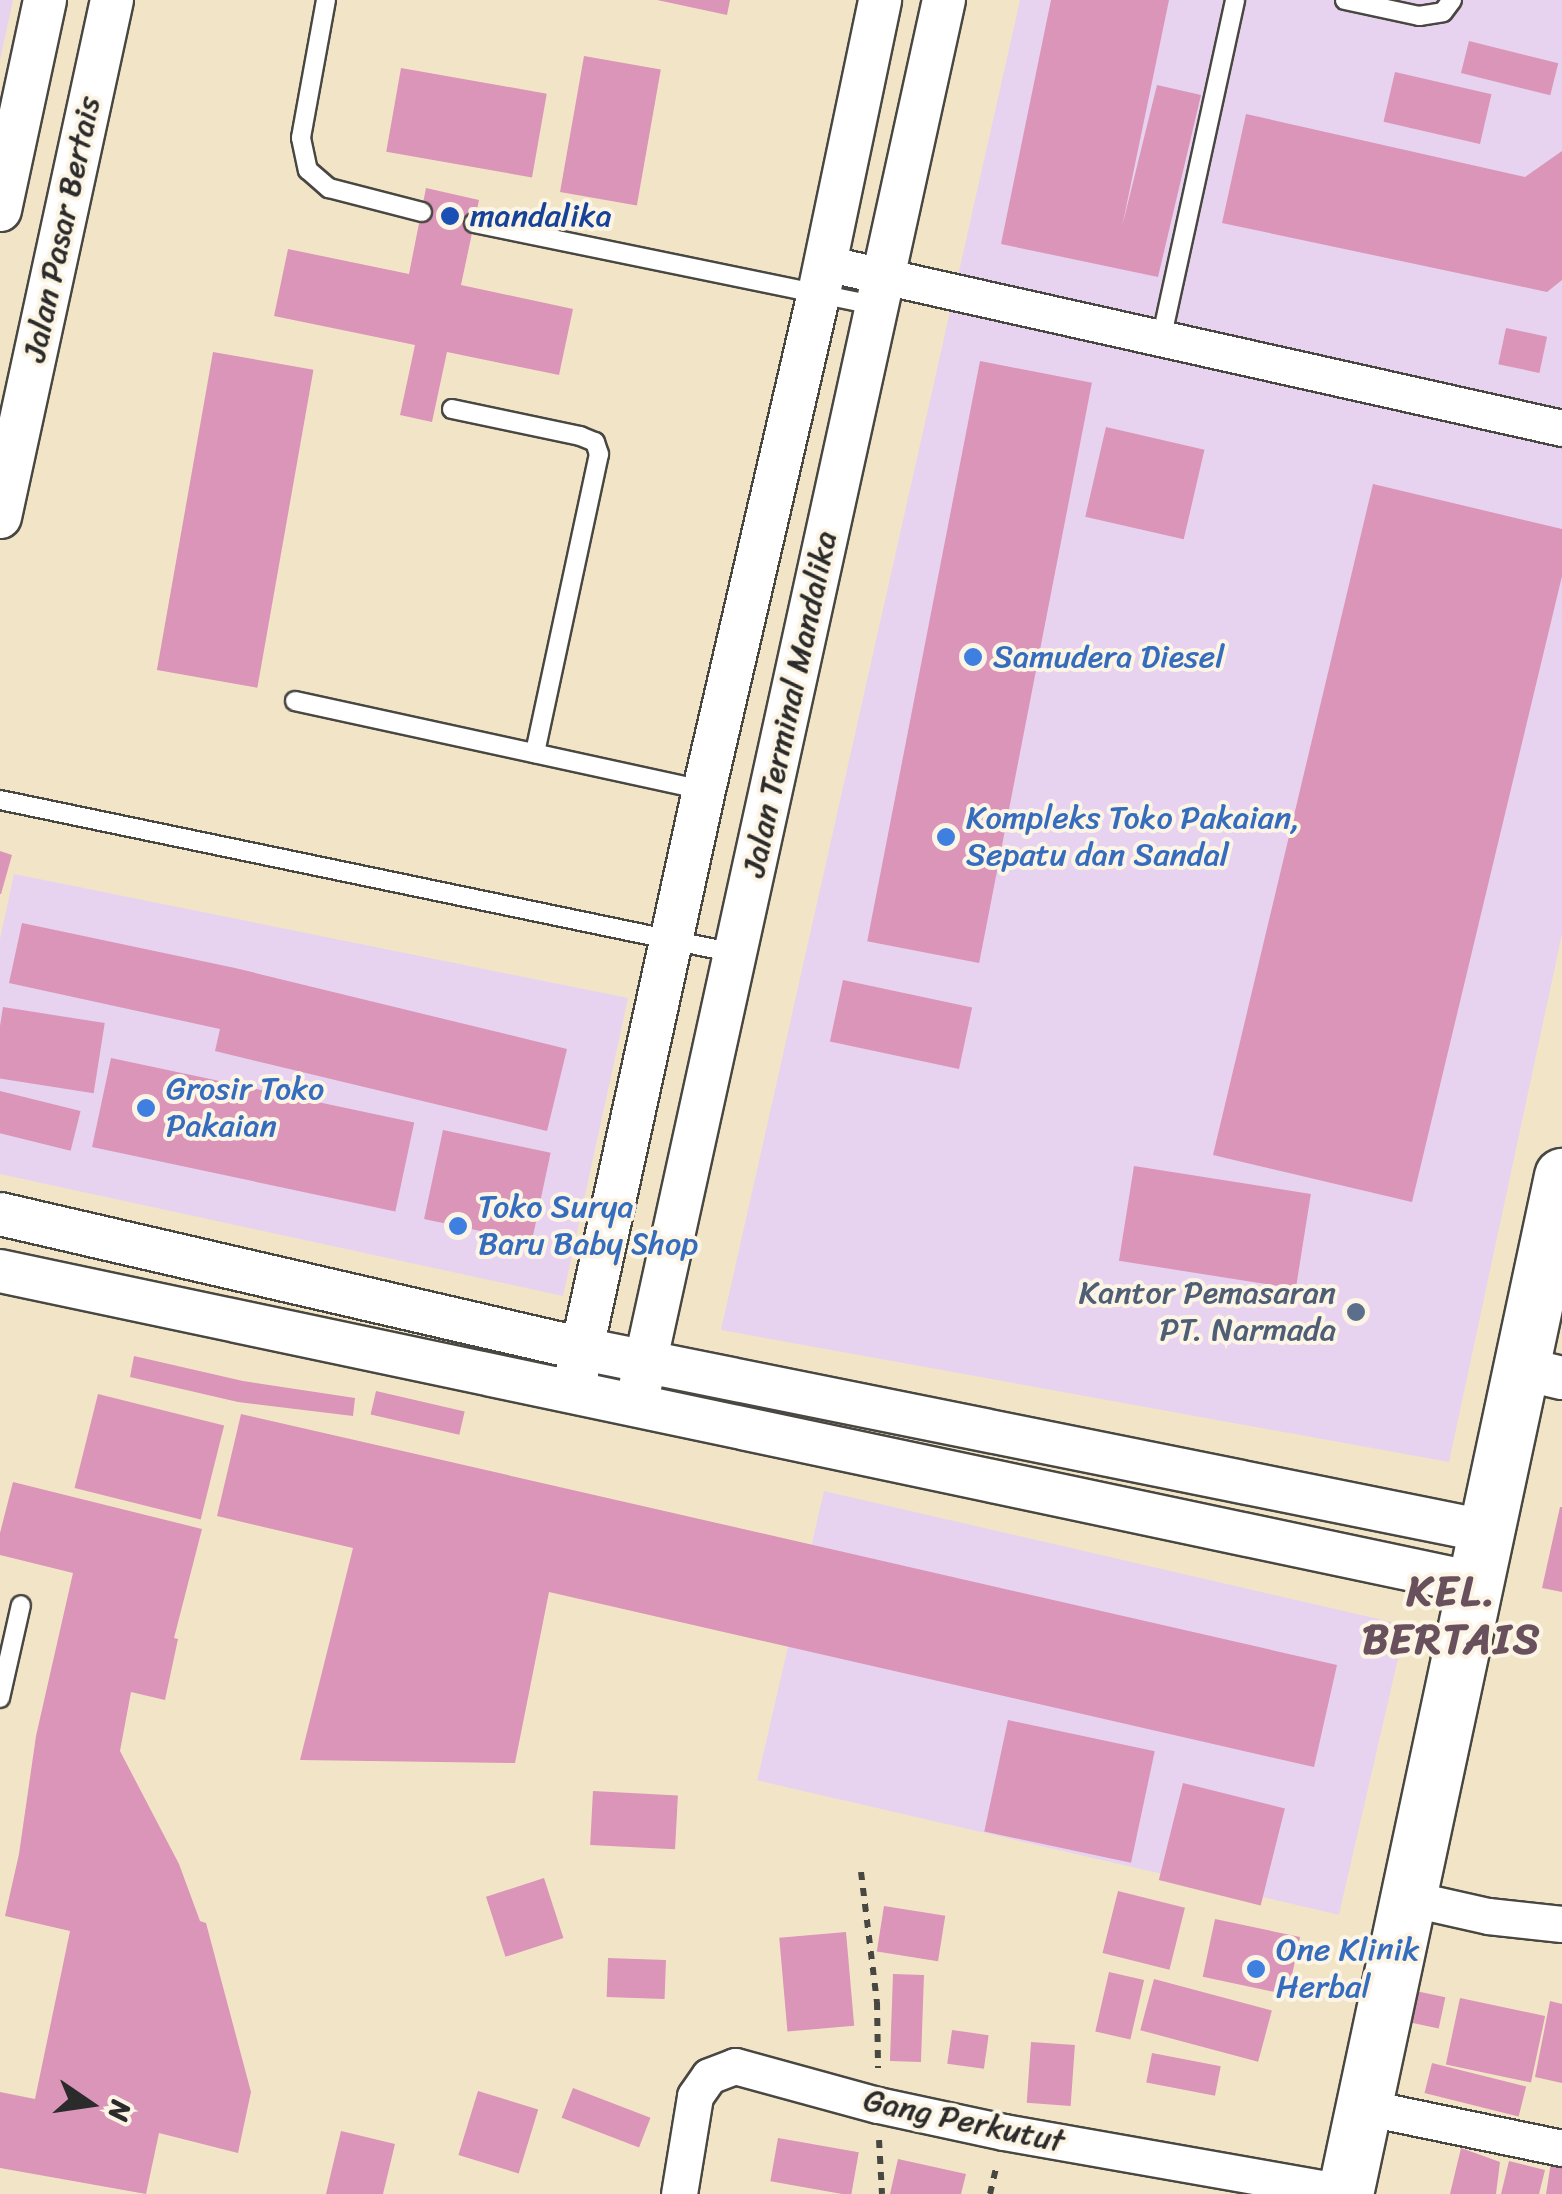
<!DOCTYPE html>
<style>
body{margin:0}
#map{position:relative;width:1562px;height:2194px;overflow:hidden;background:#f2e5c7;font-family:Sriracha,sans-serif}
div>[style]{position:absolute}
.built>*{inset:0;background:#e7d2ef;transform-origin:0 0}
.building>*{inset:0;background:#da95b8;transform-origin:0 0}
.path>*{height:6px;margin-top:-3px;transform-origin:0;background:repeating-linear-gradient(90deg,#494742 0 8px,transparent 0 16px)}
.roads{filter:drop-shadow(2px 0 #494742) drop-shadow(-2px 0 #494742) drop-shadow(0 2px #494742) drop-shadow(0 -2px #494742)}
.service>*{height:18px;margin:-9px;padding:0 9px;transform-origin:9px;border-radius:9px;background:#fff}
.minor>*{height:35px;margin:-17.5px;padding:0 17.5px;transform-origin:17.5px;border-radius:17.5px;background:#fff}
.tertiary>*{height:42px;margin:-21px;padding:0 21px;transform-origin:21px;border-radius:21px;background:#fff}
.trunk>*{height:55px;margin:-27.5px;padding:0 27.5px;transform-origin:27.5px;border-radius:27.5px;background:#fff}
.dots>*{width:28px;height:28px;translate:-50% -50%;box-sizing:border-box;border:5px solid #fcf5e5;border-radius:50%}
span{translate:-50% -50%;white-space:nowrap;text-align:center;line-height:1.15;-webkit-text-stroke:8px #fcf5e5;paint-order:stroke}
.transit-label{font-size:32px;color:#164399}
.left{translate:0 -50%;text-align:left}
.street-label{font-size:32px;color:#2b2b2b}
.shop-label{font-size:32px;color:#366cbe}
.service-label{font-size:32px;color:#4e5e75}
.right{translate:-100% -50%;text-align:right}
.district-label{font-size:42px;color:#68505c;font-weight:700;letter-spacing:2.5px}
.north{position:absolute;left:40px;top:2054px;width:100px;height:100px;-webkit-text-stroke:8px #fcf5e5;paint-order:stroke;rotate:103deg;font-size:28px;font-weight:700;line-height:40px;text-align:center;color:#2b2b2b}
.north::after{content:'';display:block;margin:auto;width:35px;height:45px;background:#2b2b2b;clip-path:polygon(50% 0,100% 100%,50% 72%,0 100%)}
</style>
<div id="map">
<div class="built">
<i style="clip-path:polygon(0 0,13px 0,0 60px)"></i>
<i style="clip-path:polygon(1020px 0,1562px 0,1562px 934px,1449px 1462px,721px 1330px)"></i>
<i style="clip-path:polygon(14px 874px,628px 998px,563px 1296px,0 1174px,0 939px)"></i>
<i style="left:824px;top:1491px;width:597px;height:297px;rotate:13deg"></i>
</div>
<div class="building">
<i style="clip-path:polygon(657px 0,730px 0,727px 15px)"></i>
<i style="clip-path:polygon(1051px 0,1169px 0,1122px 227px,1157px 85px,1201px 95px,1158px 277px,1001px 244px)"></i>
<i style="left:1469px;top:41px;width:92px;height:33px;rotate:14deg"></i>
<i style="left:584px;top:56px;width:78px;height:138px;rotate:10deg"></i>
<i style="left:401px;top:68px;width:148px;height:85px;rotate:10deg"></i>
<i style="left:1395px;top:72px;width:99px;height:51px;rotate:13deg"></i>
<i style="clip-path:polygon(1246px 114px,1525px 177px,1562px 151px,1562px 280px,1547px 292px,1222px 223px)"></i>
<i style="clip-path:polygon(426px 188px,479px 200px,461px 285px,573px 309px,559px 375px,447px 352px,432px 422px,400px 415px,415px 345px,274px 316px,288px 249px,409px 274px)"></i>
<i style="left:1506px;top:328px;width:42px;height:37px;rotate:12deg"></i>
<i style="left:213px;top:352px;width:102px;height:323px;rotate:10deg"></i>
<i style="left:980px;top:361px;width:114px;height:591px;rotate:11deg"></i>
<i style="left:1106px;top:427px;width:101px;height:92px;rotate:13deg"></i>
<i style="clip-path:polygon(1373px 484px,1562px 529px,1562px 576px,1412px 1202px,1213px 1155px)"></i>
<i style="clip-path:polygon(0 851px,12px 855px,1px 894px,0 894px)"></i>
<i style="clip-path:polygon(22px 923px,235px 968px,567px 1049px,547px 1131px,215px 1051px,220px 1029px,9px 983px)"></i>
<i style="left:843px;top:980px;width:132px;height:63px;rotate:12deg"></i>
<i style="left:3px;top:1007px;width:103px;height:71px;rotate:9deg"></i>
<i style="left:111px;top:1058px;width:310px;height:91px;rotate:12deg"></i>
<i style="left:0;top:1091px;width:83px;height:41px;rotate:14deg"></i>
<i style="left:443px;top:1130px;width:110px;height:91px;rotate:12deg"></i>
<i style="left:1134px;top:1166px;width:179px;height:96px;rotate:9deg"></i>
<i style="clip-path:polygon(134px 1356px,243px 1381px,355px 1398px,353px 1416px,238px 1402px,130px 1377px)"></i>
<i style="left:376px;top:1391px;width:91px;height:24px;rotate:13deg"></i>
<i style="left:98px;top:1394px;width:130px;height:97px;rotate:14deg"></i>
<i style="clip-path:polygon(241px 1414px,1337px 1665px,1314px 1767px,549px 1592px,515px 1763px,300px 1760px,353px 1548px,217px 1516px)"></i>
<i style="clip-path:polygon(13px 1482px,202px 1529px,174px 1638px,178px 1639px,165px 1700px,131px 1692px,120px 1751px,179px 1864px,200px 1921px,206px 1923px,251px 2092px,238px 2153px,159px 2133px,146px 2194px,0 2168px,0 2092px,35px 2099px,70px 1931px,5px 1916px,19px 1854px,36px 1736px,73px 1573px,0 1555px,0 1533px)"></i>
<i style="clip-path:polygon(1560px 1507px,1562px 1507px,1562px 1592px,1542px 1588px)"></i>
<i style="left:1008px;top:1720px;width:150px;height:114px;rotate:12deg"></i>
<i style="left:1183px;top:1783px;width:105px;height:100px;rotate:14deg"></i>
<i style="left:593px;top:1791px;width:85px;height:54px;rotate:3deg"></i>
<i style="left:544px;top:1878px;width:63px;height:61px;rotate:72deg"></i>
<i style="left:1118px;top:1891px;width:69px;height:64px;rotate:14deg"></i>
<i style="left:884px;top:1906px;width:62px;height:46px;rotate:9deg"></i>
<i style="left:1215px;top:1919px;width:87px;height:59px;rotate:12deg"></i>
<i style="left:846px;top:1932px;width:94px;height:67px;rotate:85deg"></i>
<i style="left:608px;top:1958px;width:58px;height:39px;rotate:2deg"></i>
<i style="left:1109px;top:1972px;width:36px;height:61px;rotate:13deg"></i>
<i style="left:893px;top:1974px;width:31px;height:87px;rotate:2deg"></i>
<i style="left:1154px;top:1979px;width:122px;height:53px;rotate:15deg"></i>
<i style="left:1416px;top:1991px;width:30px;height:32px;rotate:12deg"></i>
<i style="left:1460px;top:1998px;width:87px;height:68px;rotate:12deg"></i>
<i style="clip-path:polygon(1550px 2001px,1562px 2004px,1562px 2083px,1535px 2077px)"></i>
<i style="left:952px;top:2030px;width:37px;height:34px;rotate:8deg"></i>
<i style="left:1031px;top:2042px;width:44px;height:61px;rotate:4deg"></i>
<i style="left:1152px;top:2053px;width:70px;height:30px;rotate:11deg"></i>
<i style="left:1432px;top:2063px;width:97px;height:31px;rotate:14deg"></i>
<i style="left:573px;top:2088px;width:83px;height:32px;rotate:21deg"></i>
<i style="left:478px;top:2091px;width:63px;height:67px;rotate:17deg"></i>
<i style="clip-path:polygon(341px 2131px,395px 2144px,383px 2194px,326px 2194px)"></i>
<i style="left:778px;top:2138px;width:82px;height:44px;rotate:10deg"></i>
<i style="clip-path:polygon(1461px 2148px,1500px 2162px,1496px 2194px,1450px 2194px)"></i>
<i style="clip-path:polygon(898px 2159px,966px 2174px,961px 2194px,890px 2194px)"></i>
<i style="clip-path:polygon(1509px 2161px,1545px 2170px,1539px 2194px,1501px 2194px)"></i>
<i style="clip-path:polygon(1551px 2162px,1562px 2164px,1562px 2194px,1546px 2194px)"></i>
</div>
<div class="path">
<i style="left:861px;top:1872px;width:131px;rotate:83deg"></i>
<i style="left:877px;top:2002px;width:66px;rotate:89.1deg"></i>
<i style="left:879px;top:2140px;width:54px;rotate:86.8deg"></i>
<i style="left:990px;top:2194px;width:27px;rotate:-77deg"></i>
</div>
<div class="roads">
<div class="service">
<i style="left:326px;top:0;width:140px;rotate:100.3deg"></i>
<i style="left:301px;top:138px;width:33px;rotate:78deg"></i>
<i style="left:308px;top:170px;width:28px;rotate:41deg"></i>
<i style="left:329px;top:188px;width:96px;rotate:14.5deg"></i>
<i style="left:1345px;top:0;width:76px;rotate:12.2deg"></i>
<i style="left:1419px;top:16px;width:24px;rotate:-9deg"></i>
<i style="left:1443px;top:12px;width:15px;rotate:-53deg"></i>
<i style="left:474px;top:223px;width:411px;rotate:11.6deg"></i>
<i style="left:1161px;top:340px;width:348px;rotate:-77.7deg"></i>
<i style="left:452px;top:409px;width:131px;rotate:11.9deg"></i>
<i style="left:580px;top:436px;width:16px;rotate:22deg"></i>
<i style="left:595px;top:442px;width:13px;rotate:72deg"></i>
<i style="left:599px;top:454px;width:306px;rotate:102.1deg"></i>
<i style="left:295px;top:701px;width:418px;rotate:12.3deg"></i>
<i style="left:0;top:800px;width:750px;rotate:11.77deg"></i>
<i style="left:0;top:1698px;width:95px;rotate:-77.3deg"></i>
</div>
<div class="minor">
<i style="left:825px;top:263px;width:755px;rotate:12.62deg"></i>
<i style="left:1408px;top:1898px;width:82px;rotate:12.7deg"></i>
<i style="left:1488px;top:1916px;width:74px;rotate:6.2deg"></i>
<i style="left:1364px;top:2107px;width:202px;rotate:11.7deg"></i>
<i style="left:679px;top:2194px;width:99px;rotate:-80.7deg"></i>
<i style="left:695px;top:2096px;width:24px;rotate:-55deg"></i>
<i style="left:709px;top:2076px;width:28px;rotate:-21deg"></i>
<i style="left:735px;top:2066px;width:148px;rotate:15.3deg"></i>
<i style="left:878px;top:2105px;width:129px;rotate:12.1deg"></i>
<i style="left:1004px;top:2132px;width:346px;rotate:10deg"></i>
</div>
<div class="tertiary">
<i style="left:0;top:210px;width:215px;rotate:-77.9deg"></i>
<i style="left:0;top:517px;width:529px;rotate:-77.78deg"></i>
<i style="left:0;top:1214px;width:598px;rotate:13.04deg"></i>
<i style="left:583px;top:1349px;width:920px;rotate:11.41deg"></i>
<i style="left:0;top:1271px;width:1507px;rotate:11.95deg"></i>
<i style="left:1520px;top:1368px;width:43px;rotate:13.4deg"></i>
<i style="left:576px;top:1376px;width:600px;rotate:-77.68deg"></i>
<i style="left:704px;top:790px;width:510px;rotate:-76.97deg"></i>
<i style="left:819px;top:293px;width:299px;rotate:-78.2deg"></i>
<i style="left:640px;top:1387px;width:1420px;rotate:-77.64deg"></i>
</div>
<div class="trunk">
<i style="left:1345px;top:2194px;width:1041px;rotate:-77.97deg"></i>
</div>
</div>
<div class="dots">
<i style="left:450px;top:216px;background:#1a4fb4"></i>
<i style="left:973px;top:657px;background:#3f7fe0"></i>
<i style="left:946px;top:837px;background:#3f7fe0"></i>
<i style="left:146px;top:1108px;background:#3f7fe0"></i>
<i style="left:458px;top:1226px;background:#3f7fe0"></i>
<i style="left:1356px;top:1312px;background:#5c6f8a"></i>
<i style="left:1256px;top:1969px;background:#3f7fe0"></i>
</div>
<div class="transit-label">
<span class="left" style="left:470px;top:216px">mandalika</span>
</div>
<div class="street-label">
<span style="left:62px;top:229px;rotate:-78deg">Jalan Pasar Bertais</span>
<span style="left:790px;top:704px;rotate:-78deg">Jalan Terminal Mandalika</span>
<span style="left:964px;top:2121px;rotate:12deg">Gang Perkutut</span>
</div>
<div class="shop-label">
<span class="left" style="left:993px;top:657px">Samudera Diesel</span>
<span class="left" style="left:966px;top:837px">Kompleks Toko Pakaian,<br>Sepatu dan Sandal</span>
<span class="left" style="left:166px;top:1108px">Grosir Toko<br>Pakaian</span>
<span class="left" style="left:478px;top:1226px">Toko Surya<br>Baru Baby Shop</span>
<span class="left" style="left:1276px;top:1969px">One Klinik<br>Herbal</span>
</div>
<div class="service-label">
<span class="right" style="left:1336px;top:1312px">Kantor Pemasaran<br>PT. Narmada</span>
</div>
<div class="district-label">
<span style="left:1452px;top:1615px">KEL.<br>BERTAIS</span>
</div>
<div class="north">N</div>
</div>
